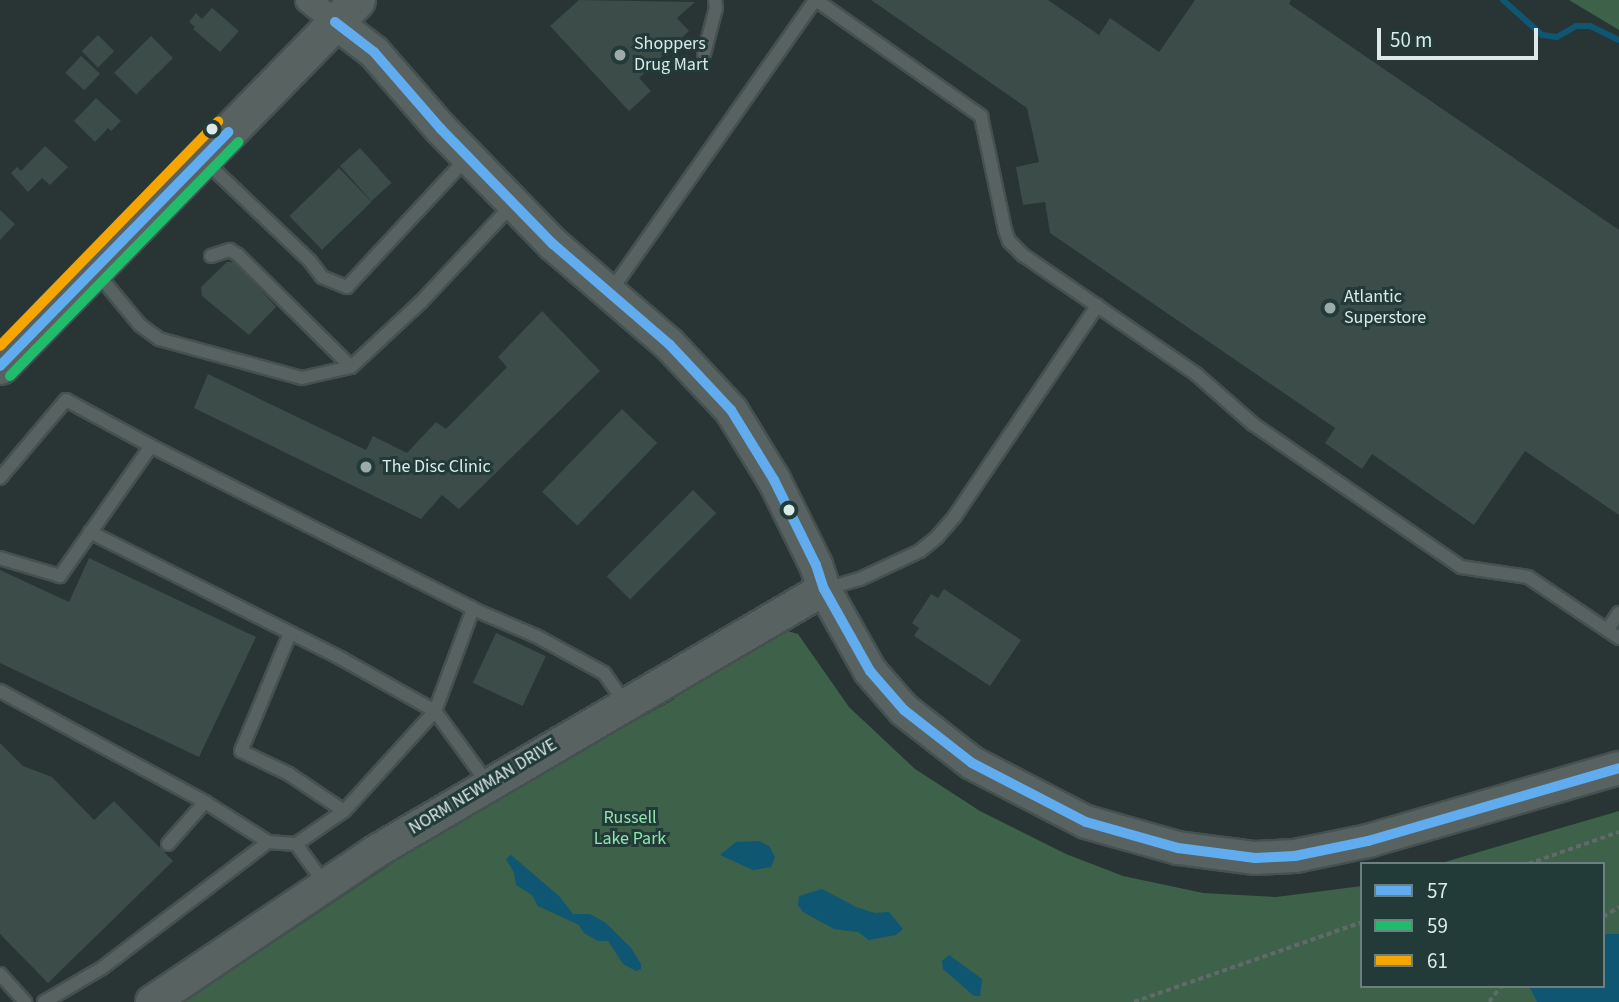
<!DOCTYPE html>
<style>
body{margin:0}
#map{position:relative;width:1619px;height:1002px;overflow:hidden;background:#283534;font-family:"Source Sans 3",sans-serif}
div>[style]{position:absolute}
.green>*{inset:0;background:#3e614a}
.water>*{inset:0;background:#0e5671}
.stream>*{height:6px;margin:-3px;padding:0 3px;transform-origin:3px;border-radius:3px;background:#0e5671}
.building>*{inset:0;background:#3b4c49;transform-origin:0 0}
.path>*{height:3.5px;margin-top:-1.75px;transform-origin:0;background:repeating-linear-gradient(90deg,#606a69 0 5px,transparent 0 8.5px)}
.roads{filter:drop-shadow(2px 0 #455151) drop-shadow(-2px 0 #455151) drop-shadow(0 2px #455151) drop-shadow(0 -2px #455151)}
.service>*{height:12px;margin:-6px;padding:0 6px;transform-origin:6px;border-radius:6px;background:#586261}
.minor>*{height:24px;margin:-12px;padding:0 12px;transform-origin:12px;border-radius:12px;background:#586261}
.tertiary>*{height:32px;margin:-16px;padding:0 16px;transform-origin:16px;border-radius:16px;background:#586261}
.secondary>*{height:35px;margin:-17.5px;padding:0 17.5px;transform-origin:17.5px;border-radius:17.5px;background:#586261}
.bus-1>*{height:10px;margin:-5px;padding:0 5px;transform-origin:5px;border-radius:5px;background:#60acee}
.bus-2>*{height:10px;margin:-5px;padding:0 5px;transform-origin:5px;border-radius:5px;background:#20bc6c}
.bus-3>*{height:10px;margin:-5px;padding:0 5px;transform-origin:5px;border-radius:5px;background:#f7a600}
.dots>*{width:19px;height:19px;translate:-50% -50%;box-sizing:border-box;border:4px solid #223b39;border-radius:50%}
span{translate:-50% -50%;white-space:nowrap;text-align:center;line-height:1.15;-webkit-text-stroke:6px #223b39;paint-order:stroke}
.poi-label{font-size:18px;color:#dbeae9}
.left{translate:0 -50%;text-align:left}
.street-label{font-size:18px;color:#dbeae9}
.park-label{font-size:18px;color:#91e4ab}
.legend{position:absolute;left:1360px;top:862px;width:245px;height:126px;box-sizing:border-box;background:#223b39;border:2px solid #6c817f;margin:0;padding:9px 12px;list-style:none;font-size:21px;color:#dbeae9}
.legend li{display:flex;align-items:center;gap:14px;height:35px}
.legend b{width:35px;border:2px solid #6c817f}
.scale{position:absolute;left:1377px;top:28px;width:161px;height:32px;box-sizing:border-box;border:4px solid #dbeae9;border-top:0;padding-left:9px;font-size:21px;line-height:24px;white-space:nowrap;color:#dbeae9;-webkit-text-stroke:5px #223b39;paint-order:stroke}
</style>
<div id="map">
<div class="green">
<i style="clip-path:polygon(1569px 0,1619px 0,1619px 30px)"></i>
<i style="clip-path:polygon(784px 630px,798px 634px,849px 707px,915px 769px,980px 811px,1066px 854px,1123px 876px,1203px 893px,1276px 897px,1362px 886px,1362px 986px,1603px 986px,1603px 864px,1438px 864px,1619px 811px,1619px 1002px,184px 1002px,462px 817px,671px 701px,717px 669px)"></i>
</div>
<div class="water">
<i style="clip-path:polygon(759px 841px,769px 846px,775px 857px,771px 867px,753px 870px,720px 855px,736px 842px)"></i>
<i style="clip-path:polygon(511px 855px,559px 896px,573px 914px,590px 914px,606px 923px,631px 948px,641px 964px,641px 969px,636px 971px,623px 964px,608px 941px,598px 941px,584px 933px,579px 925px,538px 906px,532px 895px,516px 885px,514px 873px,506px 859px)"></i>
<i style="clip-path:polygon(822px 889px,856px 907px,875px 913px,889px 912px,903px 929px,896px 935px,869px 940px,858px 932px,834px 929px,803px 912px,798px 905px,799px 896px)"></i>
<i style="clip-path:polygon(1603px 934px,1619px 934px,1619px 1002px,1537px 1002px,1529px 986px,1603px 986px)"></i>
<i style="clip-path:polygon(949px 955px,982px 979px,980px 996px,974px 996px,943px 969px,942px 961px)"></i>
</div>
<div class="stream">
<i style="left:1503px;top:0;width:52px;rotate:41.9deg"></i>
<i style="left:1542px;top:35px;width:15px;rotate:8deg"></i>
<i style="left:1557px;top:37px;width:22px;rotate:-30deg"></i>
<i style="left:1576px;top:26px;width:14px"></i>
<i style="left:1590px;top:26px;width:32px;rotate:26deg"></i>
</div>
<div class="building">
<i style="clip-path:polygon(579px 0,695px 2px,677px 18px,689px 31px,639px 78px,651px 91px,629px 111px,550px 26px)"></i>
<i style="clip-path:polygon(871px 0,1048px 0,1099px 35px,1110px 18px,1159px 52px,1195px 0,1291px 0,1289px 4px,1619px 230px,1619px 515px,1525px 451px,1474px 525px,1372px 454px,1362px 469px,1325px 443px,1335px 428px,1050px 233px,1045px 202px,1023px 205px,1016px 167px,1039px 162px,1027px 108px)"></i>
<i style="clip-path:polygon(212px 8px,239px 31px,220px 52px,193px 29px,195px 27px,189px 22px,196px 13px,202px 19px)"></i>
<i style="left:98px;top:35px;width:23px;height:23px;rotate:45deg"></i>
<i style="left:151px;top:36px;width:31px;height:52px;rotate:45deg"></i>
<i style="left:81px;top:56px;width:26px;height:23px;rotate:43deg"></i>
<i style="clip-path:polygon(96px 98px,121px 121px,111px 131px,108px 128px,95px 142px,74px 121px)"></i>
<i style="clip-path:polygon(45px 146px,68px 167px,50px 185px,42px 178px,28px 192px,11px 173px,17px 167px,21px 171px)"></i>
<i style="left:360px;top:148px;width:47px;height:27px;rotate:48deg"></i>
<i style="left:339px;top:168px;width:47px;height:69px;rotate:46deg"></i>
<i style="clip-path:polygon(0 210px,15px 224px,0 240px)"></i>
<i style="clip-path:polygon(227px 262px,235px 262px,276px 307px,249px 335px,202px 296px,201px 287px)"></i>
<i style="clip-path:polygon(542px 311px,600px 371px,459px 509px,442px 495px,421px 519px,194px 408px,208px 374px,366px 450px,373px 436px,407px 453px,436px 422px,446px 429px,507px 367px,498px 357px)"></i>
<i style="left:622px;top:409px;width:49px;height:115px;rotate:44deg"></i>
<i style="left:693px;top:490px;width:33px;height:122px;rotate:45deg"></i>
<i style="clip-path:polygon(89px 558px,256px 637px,199px 757px,0 663px,0 570px,69px 602px)"></i>
<i style="clip-path:polygon(944px 589px,1021px 640px,990px 686px,914px 636px,919px 628px,912px 623px,931px 594px,938px 598px)"></i>
<i style="left:496px;top:633px;width:55px;height:55px;rotate:25deg"></i>
<i style="clip-path:polygon(0 743px,23px 766px,52px 777px,94px 820px,114px 801px,173px 861px,48px 983px,0 934px)"></i>
</div>
<div class="path">
<i style="left:1528px;top:864px;width:96px;rotate:-19.4deg"></i>
<i style="left:1603px;top:917px;width:19px;rotate:-32deg"></i>
<i style="left:1134px;top:1002px;width:242px;rotate:-19.3deg"></i>
<i style="left:1489px;top:1002px;width:20px;rotate:-53deg"></i>
</div>
<div class="roads">
<div class="service">
<i style="left:816px;top:0;width:202px;rotate:35.1deg"></i>
<i style="left:981px;top:116px;width:116px;rotate:78.1deg"></i>
<i style="left:1005px;top:230px;width:12px;rotate:70deg"></i>
<i style="left:1009px;top:241px;width:20px;rotate:45deg"></i>
<i style="left:1023px;top:255px;width:210px;rotate:34.5deg"></i>
<i style="left:1196px;top:374px;width:76px;rotate:41.3deg"></i>
<i style="left:1253px;top:424px;width:252px;rotate:34.5deg"></i>
<i style="left:1461px;top:567px;width:68px;rotate:8.5deg"></i>
<i style="left:1528px;top:577px;width:110px;rotate:33.8deg"></i>
<i style="left:704px;top:54px;width:48px;rotate:-75.4deg"></i>
<i style="left:716px;top:8px;width:8px;rotate:-97deg"></i>
<i style="left:205px;top:161px;width:145px;rotate:43.6deg"></i>
<i style="left:310px;top:261px;width:20px;rotate:53deg"></i>
<i style="left:322px;top:277px;width:27px;rotate:22deg"></i>
<i style="left:347px;top:287px;width:178px;rotate:-47.1deg"></i>
<i style="left:211px;top:256px;width:20px;rotate:-18deg"></i>
<i style="left:230px;top:250px;width:9px;rotate:32deg"></i>
<i style="left:238px;top:255px;width:159px;rotate:44.7deg"></i>
<i style="left:96px;top:272px;width:69px;rotate:50.3deg"></i>
<i style="left:140px;top:325px;width:24px;rotate:36deg"></i>
<i style="left:159px;top:339px;width:148px;rotate:15.3deg"></i>
<i style="left:302px;top:378px;width:50px;rotate:-12.7deg"></i>
<i style="left:351px;top:367px;width:96px;rotate:-42.9deg"></i>
<i style="left:421px;top:302px;width:134px;rotate:-46.8deg"></i>
<i style="left:610px;top:292px;width:357px;rotate:-54.9deg"></i>
<i style="left:151px;top:446px;width:361px;rotate:26.8deg"></i>
<i style="left:473px;top:609px;width:109px;rotate:110.4deg"></i>
<i style="left:435px;top:711px;width:135px;rotate:132.3deg"></i>
<i style="left:344px;top:811px;width:66px;rotate:-146.1deg"></i>
<i style="left:289px;top:774px;width:53px;rotate:-154.4deg"></i>
<i style="left:241px;top:751px;width:128px;rotate:-67.4deg"></i>
<i style="left:0;top:478px;width:102px;rotate:-49.8deg"></i>
<i style="left:66px;top:400px;width:97px;rotate:28.4deg"></i>
<i style="left:151px;top:446px;width:159px;rotate:125deg"></i>
<i style="left:60px;top:576px;width:63px;rotate:-163.3deg"></i>
<i style="left:90px;top:532px;width:282px;rotate:26.7deg"></i>
<i style="left:342px;top:659px;width:107px;rotate:29.2deg"></i>
<i style="left:435px;top:711px;width:90px;rotate:54deg"></i>
<i style="left:825px;top:589px;width:36px;rotate:-16deg"></i>
<i style="left:860px;top:579px;width:66px;rotate:-25deg"></i>
<i style="left:920px;top:551px;width:22px;rotate:-39deg"></i>
<i style="left:937px;top:537px;width:28px;rotate:-49deg"></i>
<i style="left:955px;top:516px;width:254px;rotate:-55.9deg"></i>
<i style="left:473px;top:609px;width:69px;rotate:23.2deg"></i>
<i style="left:536px;top:636px;width:77px;rotate:28.6deg"></i>
<i style="left:604px;top:673px;width:38px;rotate:55deg"></i>
<i style="left:1607px;top:630px;width:21px;rotate:-55deg"></i>
<i style="left:0;top:691px;width:233px;rotate:28.4deg"></i>
<i style="left:205px;top:802px;width:75px;rotate:32.4deg"></i>
<i style="left:168px;top:844px;width:56px;rotate:-48.6deg"></i>
<i style="left:296px;top:844px;width:58px;rotate:-34.5deg"></i>
<i style="left:0;top:974px;width:38px;rotate:48deg"></i>
<i style="left:44px;top:1002px;width:67px;rotate:-30.4deg"></i>
<i style="left:102px;top:968px;width:208px;rotate:-37.2deg"></i>
<i style="left:268px;top:842px;width:28px;rotate:4deg"></i>
<i style="left:296px;top:844px;width:49px;rotate:54.1deg"></i>
</div>
<div class="minor">
<i style="left:308px;top:0;width:35px;rotate:39deg"></i>
</div>
<div class="tertiary">
<i style="left:335px;top:22px;width:49px;rotate:37.6deg"></i>
<i style="left:374px;top:52px;width:102px;rotate:49deg"></i>
<i style="left:441px;top:129px;width:161px;rotate:45.8deg"></i>
<i style="left:553px;top:244px;width:153px;rotate:40.8deg"></i>
<i style="left:669px;top:344px;width:91px;rotate:46.8deg"></i>
<i style="left:731px;top:410px;width:82px;rotate:58.4deg"></i>
<i style="left:774px;top:480px;width:95px;rotate:63.7deg"></i>
<i style="left:816px;top:565px;width:25px;rotate:72deg"></i>
<i style="left:824px;top:589px;width:94px;rotate:60.7deg"></i>
<i style="left:870px;top:671px;width:52px;rotate:48.9deg"></i>
<i style="left:904px;top:710px;width:86px;rotate:37.9deg"></i>
<i style="left:972px;top:763px;width:128px;rotate:27.4deg"></i>
<i style="left:1086px;top:822px;width:96px;rotate:15.8deg"></i>
<i style="left:1178px;top:848px;width:78px;rotate:7.4deg"></i>
<i style="left:1255px;top:858px;width:40px;rotate:-2.9deg"></i>
<i style="left:1295px;top:856px;width:75px;rotate:-11.6deg"></i>
<i style="left:1368px;top:841px;width:261px;rotate:-16.2deg"></i>
<i style="left:152px;top:1002px;width:269px;rotate:-33.9deg"></i>
<i style="left:375px;top:852px;width:520px;rotate:-30.36deg"></i>
</div>
<div class="secondary">
<i style="left:0;top:366px;width:511px;rotate:-45.71deg"></i>
</div>
</div>
<div class="bus-1">
<i style="left:335px;top:22px;width:49px;rotate:37.6deg"></i>
<i style="left:374px;top:52px;width:102px;rotate:49deg"></i>
<i style="left:441px;top:129px;width:161px;rotate:45.8deg"></i>
<i style="left:553px;top:244px;width:153px;rotate:40.8deg"></i>
<i style="left:669px;top:344px;width:91px;rotate:46.8deg"></i>
<i style="left:731px;top:410px;width:82px;rotate:58.4deg"></i>
<i style="left:774px;top:480px;width:95px;rotate:63.7deg"></i>
<i style="left:816px;top:565px;width:25px;rotate:72deg"></i>
<i style="left:824px;top:589px;width:94px;rotate:60.7deg"></i>
<i style="left:870px;top:671px;width:52px;rotate:48.9deg"></i>
<i style="left:904px;top:710px;width:86px;rotate:37.9deg"></i>
<i style="left:972px;top:763px;width:128px;rotate:27.4deg"></i>
<i style="left:1086px;top:822px;width:96px;rotate:15.8deg"></i>
<i style="left:1178px;top:848px;width:78px;rotate:7.4deg"></i>
<i style="left:1255px;top:858px;width:40px;rotate:-2.9deg"></i>
<i style="left:1295px;top:856px;width:75px;rotate:-11.6deg"></i>
<i style="left:1368px;top:841px;width:261px;rotate:-16.2deg"></i>
<i style="left:0;top:366px;width:327px;rotate:-45.7deg"></i>
</div>
<div class="bus-2">
<i style="left:10px;top:376px;width:327px;rotate:-45.7deg"></i>
</div>
<div class="bus-3">
<i style="left:0;top:346px;width:313px;rotate:-45.8deg"></i>
</div>
<div class="dots">
<i style="left:620px;top:55px;background:#9cabaa"></i>
<i style="left:212px;top:129px;background:#dbeae9"></i>
<i style="left:1330px;top:308px;background:#9cabaa"></i>
<i style="left:366px;top:467px;background:#9cabaa"></i>
<i style="left:789px;top:510px;background:#dbeae9"></i>
</div>
<div class="poi-label">
<span class="left" style="left:634px;top:55px">Shoppers<br>Drug Mart</span>
<span class="left" style="left:1344px;top:308px">Atlantic<br>Superstore</span>
<span class="left" style="left:382px;top:467px">The Disc Clinic</span>
</div>
<div class="street-label">
<span style="left:483px;top:787px;rotate:-31deg">NORM NEWMAN DRIVE</span>
</div>
<div class="park-label">
<span style="left:630px;top:829px">Russell<br>Lake Park</span>
</div>
<ul class="legend">
<li><b style="height:9px;background:#60acee"></b>57</li>
<li><b style="height:9px;background:#20bc6c"></b>59</li>
<li><b style="height:9px;background:#f7a600"></b>61</li>
</ul>
<div class="scale">50 m</div>
</div>
